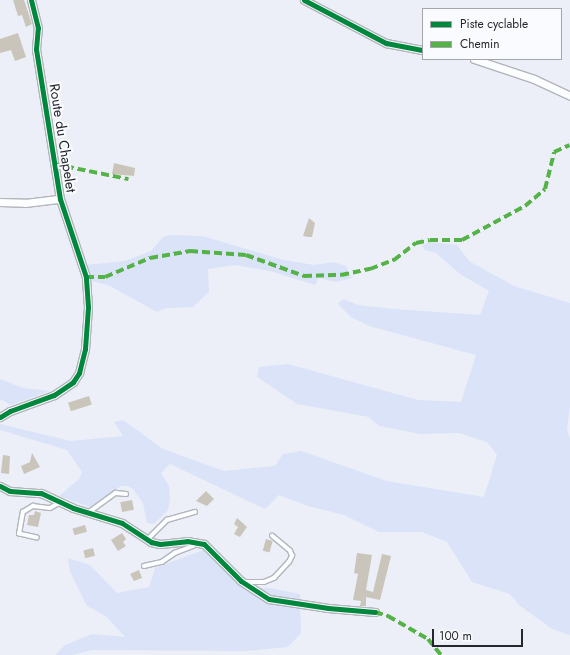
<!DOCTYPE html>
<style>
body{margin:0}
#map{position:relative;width:570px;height:655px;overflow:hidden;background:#eceff7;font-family:Jost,sans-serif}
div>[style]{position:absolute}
.green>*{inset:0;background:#dae3f8}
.building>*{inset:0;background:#cac5ba;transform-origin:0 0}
.roads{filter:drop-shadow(1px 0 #b2b5bb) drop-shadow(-1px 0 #b2b5bb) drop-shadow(0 1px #b2b5bb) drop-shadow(0 -1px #b2b5bb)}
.lane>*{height:3.5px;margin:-1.75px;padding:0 1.75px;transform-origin:1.75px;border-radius:1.75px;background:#fcfdfe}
.street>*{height:7px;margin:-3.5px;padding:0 3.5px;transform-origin:3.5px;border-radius:3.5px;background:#fcfdfe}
.quiet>*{height:4px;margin-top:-2px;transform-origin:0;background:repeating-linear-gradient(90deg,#55b246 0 8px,transparent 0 12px)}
.cycleway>*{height:5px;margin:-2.5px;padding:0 2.5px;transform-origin:2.5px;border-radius:2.5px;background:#00873e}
span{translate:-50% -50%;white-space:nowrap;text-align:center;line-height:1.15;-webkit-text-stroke:4px #f9fbfe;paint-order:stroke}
.street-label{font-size:14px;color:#25272c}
.legend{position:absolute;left:422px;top:8px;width:140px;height:52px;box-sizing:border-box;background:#f9fbfe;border:1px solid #a4a6aa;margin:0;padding:5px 7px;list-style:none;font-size:12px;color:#25272c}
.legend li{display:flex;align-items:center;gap:8px;height:20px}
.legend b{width:20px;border:1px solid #a4a6aa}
.scale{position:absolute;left:432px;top:629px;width:91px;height:18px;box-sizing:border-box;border:2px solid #25272c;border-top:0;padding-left:5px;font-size:12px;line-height:14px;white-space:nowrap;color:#25272c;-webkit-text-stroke:3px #f9fbfe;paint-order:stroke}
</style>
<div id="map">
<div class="green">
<i style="clip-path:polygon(169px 235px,202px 236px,284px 260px,314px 265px,334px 262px,346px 266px,352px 278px,336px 282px,318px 278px,315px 285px,270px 271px,235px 265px,208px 269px,209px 292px,193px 307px,166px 308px,157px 312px,110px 286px,89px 280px,86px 265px,125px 261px,151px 251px,163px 237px)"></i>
<i style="clip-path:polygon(431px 242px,457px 245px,469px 261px,514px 286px,570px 303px,570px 406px,567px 429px,570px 439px,570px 635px,552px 629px,519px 605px,510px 594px,472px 582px,447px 542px,422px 532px,379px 532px,344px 515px,308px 506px,279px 495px,265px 509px,170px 464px,161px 473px,169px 486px,170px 499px,168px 510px,154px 524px,147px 523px,143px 503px,133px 489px,127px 486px,121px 486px,90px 507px,59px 496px,79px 479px,82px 472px,67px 450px,0 430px,0 424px,71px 441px,123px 436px,114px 422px,123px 420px,163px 449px,224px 471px,275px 466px,283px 454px,301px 451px,387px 481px,484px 497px,497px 455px,487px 442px,459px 433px,420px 434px,379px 426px,369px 417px,297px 404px,257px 377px,259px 367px,288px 364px,418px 400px,461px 402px,476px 355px,369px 326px,351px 317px,338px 304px,343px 299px,358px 305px,394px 309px,480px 315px,489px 291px,460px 274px,436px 253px,425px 250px,422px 245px)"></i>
<i style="clip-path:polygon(0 379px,23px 388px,50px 391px,11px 405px,0 399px)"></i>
<i style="clip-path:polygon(206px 549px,241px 587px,269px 588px,300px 594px,301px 633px,288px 647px,245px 651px,92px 650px,72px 655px,55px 655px,65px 645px,92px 634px,125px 637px,107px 617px,87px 606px,70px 572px,68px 558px,90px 565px,117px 593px,149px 587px,155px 568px)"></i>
</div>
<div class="building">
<i style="clip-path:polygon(13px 0,24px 0,32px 24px,26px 27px,22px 15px,18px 16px)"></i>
<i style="clip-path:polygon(18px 33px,26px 57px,15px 61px,11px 50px,0 53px,0 39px)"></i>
<i style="clip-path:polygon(114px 163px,135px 168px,134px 176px,112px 174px)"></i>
<i style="clip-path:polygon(309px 218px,315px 223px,312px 237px,308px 237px,303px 236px)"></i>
<i style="left:89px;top:396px;width:9px;height:22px;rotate:72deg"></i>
<i style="clip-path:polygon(32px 453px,40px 467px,24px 474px,21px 466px,30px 462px)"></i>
<i style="clip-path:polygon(3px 455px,10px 456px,9px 474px,1px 473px)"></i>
<i style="clip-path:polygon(206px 491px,214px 499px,207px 506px,196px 501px)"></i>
<i style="left:132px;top:500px;width:10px;height:12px;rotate:79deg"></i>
<i style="clip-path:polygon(35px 511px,41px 513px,38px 527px,27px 525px,29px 515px,34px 515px)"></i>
<i style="clip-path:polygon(237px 518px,247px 527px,240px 537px,234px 534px,238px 527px,234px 524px)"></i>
<i style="left:85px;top:525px;width:7px;height:13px;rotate:74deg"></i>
<i style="clip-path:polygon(122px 533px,126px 539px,123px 542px,126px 546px,118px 551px,111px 540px)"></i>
<i style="left:266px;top:539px;width:7px;height:12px;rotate:16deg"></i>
<i style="left:93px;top:548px;width:8px;height:10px;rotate:76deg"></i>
<i style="clip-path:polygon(357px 553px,372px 555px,366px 590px,373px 592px,382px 554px,391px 556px,380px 600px,366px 597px,366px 606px,360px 606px,361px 601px,353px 600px,358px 574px,354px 573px)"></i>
<i style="clip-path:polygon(139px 570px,142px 578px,134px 581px,130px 574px)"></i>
</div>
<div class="roads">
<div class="lane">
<i style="left:88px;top:513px;width:34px;rotate:-36deg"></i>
<i style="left:116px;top:493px;width:10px;rotate:6deg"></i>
<i style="left:37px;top:538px;width:18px;rotate:-167deg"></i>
<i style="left:19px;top:534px;width:22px;rotate:-80deg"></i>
<i style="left:23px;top:512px;width:12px;rotate:-31deg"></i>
<i style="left:33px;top:506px;width:17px;rotate:7deg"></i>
<i style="left:50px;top:508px;width:13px;rotate:-29deg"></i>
<i style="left:148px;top:539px;width:27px;rotate:-45deg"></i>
<i style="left:167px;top:520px;width:29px;rotate:-16deg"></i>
<i style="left:144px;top:566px;width:18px;rotate:-13deg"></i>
<i style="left:162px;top:562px;width:16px;rotate:-35deg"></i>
<i style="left:175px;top:553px;width:19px;rotate:-21deg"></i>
<i style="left:193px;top:546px;width:4px;rotate:-63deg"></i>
<i style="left:244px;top:582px;width:20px"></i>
<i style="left:264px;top:582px;width:11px;rotate:-22deg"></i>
<i style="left:274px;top:578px;width:22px;rotate:-47deg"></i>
<i style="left:289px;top:562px;width:7px;rotate:-63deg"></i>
<i style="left:292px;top:556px;width:5px;rotate:-112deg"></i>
<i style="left:290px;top:551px;width:23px;rotate:-140deg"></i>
</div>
<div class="street">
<i style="left:304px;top:0;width:93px;rotate:27.7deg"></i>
<i style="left:386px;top:43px;width:38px;rotate:11deg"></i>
<i style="left:474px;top:59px;width:63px;rotate:18.4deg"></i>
<i style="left:534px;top:79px;width:40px;rotate:25deg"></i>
<i style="left:0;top:202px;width:25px;rotate:2deg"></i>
<i style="left:25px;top:203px;width:35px;rotate:-7deg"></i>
<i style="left:0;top:417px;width:12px;rotate:-31deg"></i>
<i style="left:10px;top:411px;width:47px;rotate:-20deg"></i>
<i style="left:54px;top:395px;width:23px;rotate:-34deg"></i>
<i style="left:73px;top:382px;width:11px;rotate:-56deg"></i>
<i style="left:79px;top:373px;width:25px;rotate:-76deg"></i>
<i style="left:85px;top:349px;width:42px;rotate:-85.9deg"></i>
<i style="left:88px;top:307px;width:30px;rotate:-94deg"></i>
<i style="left:86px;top:277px;width:82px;rotate:-108.4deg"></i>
<i style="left:60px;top:199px;width:152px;rotate:-99.1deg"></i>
<i style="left:36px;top:49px;width:21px;rotate:-85deg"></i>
<i style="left:38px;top:28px;width:29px;rotate:-104deg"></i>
<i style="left:0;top:486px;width:11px;rotate:27deg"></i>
<i style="left:10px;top:491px;width:31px;rotate:4deg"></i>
<i style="left:41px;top:493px;width:35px;rotate:25deg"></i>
<i style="left:73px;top:508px;width:51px;rotate:17deg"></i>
<i style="left:122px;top:523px;width:35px;rotate:33deg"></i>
<i style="left:151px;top:542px;width:9px;rotate:13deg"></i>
<i style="left:160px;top:544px;width:27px;rotate:-6deg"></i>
<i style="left:187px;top:541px;width:17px;rotate:10deg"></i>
<i style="left:204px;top:544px;width:52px;rotate:45deg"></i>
<i style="left:241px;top:581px;width:33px;rotate:33deg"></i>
<i style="left:269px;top:599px;width:60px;rotate:8.7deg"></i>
<i style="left:328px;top:608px;width:47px;rotate:4.9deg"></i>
</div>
</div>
<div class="quiet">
<i style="left:54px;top:164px;width:76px;rotate:11.5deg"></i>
<i style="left:86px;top:277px;width:19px"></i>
<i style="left:105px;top:277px;width:49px;rotate:-22.9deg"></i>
<i style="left:150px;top:258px;width:41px;rotate:-9.9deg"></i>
<i style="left:190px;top:251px;width:56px;rotate:4.1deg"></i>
<i style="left:246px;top:255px;width:62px;rotate:19.9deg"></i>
<i style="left:304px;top:276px;width:37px;rotate:-2deg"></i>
<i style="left:341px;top:275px;width:30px;rotate:-12deg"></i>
<i style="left:370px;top:269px;width:26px;rotate:-21deg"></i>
<i style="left:394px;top:260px;width:28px;rotate:-38deg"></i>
<i style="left:416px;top:243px;width:14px;rotate:-12deg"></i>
<i style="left:430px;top:240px;width:32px"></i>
<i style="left:462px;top:240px;width:72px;rotate:-28.4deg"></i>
<i style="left:525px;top:206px;width:26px;rotate:-40deg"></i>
<i style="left:545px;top:189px;width:38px;rotate:-76deg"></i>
<i style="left:554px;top:152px;width:17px;rotate:-24deg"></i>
<i style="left:375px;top:612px;width:14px;rotate:17deg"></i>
<i style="left:388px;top:616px;width:46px;rotate:29.9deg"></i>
<i style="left:428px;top:639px;width:21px;rotate:51deg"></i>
</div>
<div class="cycleway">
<i style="left:304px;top:0;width:93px;rotate:27.7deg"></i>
<i style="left:386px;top:43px;width:38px;rotate:11deg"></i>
<i style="left:0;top:417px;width:12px;rotate:-31deg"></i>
<i style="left:10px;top:411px;width:47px;rotate:-20deg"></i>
<i style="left:54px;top:395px;width:23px;rotate:-34deg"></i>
<i style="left:73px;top:382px;width:11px;rotate:-56deg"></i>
<i style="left:79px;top:373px;width:25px;rotate:-76deg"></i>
<i style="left:85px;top:349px;width:42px;rotate:-85.9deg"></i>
<i style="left:88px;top:307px;width:30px;rotate:-94deg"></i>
<i style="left:86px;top:277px;width:82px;rotate:-108.4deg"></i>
<i style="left:60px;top:199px;width:152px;rotate:-99.1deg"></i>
<i style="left:36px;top:49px;width:21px;rotate:-85deg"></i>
<i style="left:38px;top:28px;width:29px;rotate:-104deg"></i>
<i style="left:0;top:486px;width:11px;rotate:27deg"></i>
<i style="left:10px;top:491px;width:31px;rotate:4deg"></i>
<i style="left:41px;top:493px;width:35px;rotate:25deg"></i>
<i style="left:73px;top:508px;width:51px;rotate:17deg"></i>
<i style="left:122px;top:523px;width:35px;rotate:33deg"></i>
<i style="left:151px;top:542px;width:9px;rotate:13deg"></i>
<i style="left:160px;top:544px;width:27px;rotate:-6deg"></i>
<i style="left:187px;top:541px;width:17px;rotate:10deg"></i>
<i style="left:204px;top:544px;width:52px;rotate:45deg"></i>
<i style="left:241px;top:581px;width:33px;rotate:33deg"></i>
<i style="left:269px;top:599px;width:60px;rotate:8.7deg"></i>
<i style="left:328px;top:608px;width:47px;rotate:4.9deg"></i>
</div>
<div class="street-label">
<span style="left:63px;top:138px;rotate:81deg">Route du Chapelet</span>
</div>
<ul class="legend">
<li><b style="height:5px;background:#00873e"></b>Piste cyclable</li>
<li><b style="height:5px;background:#55b246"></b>Chemin</li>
</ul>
<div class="scale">100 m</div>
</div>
